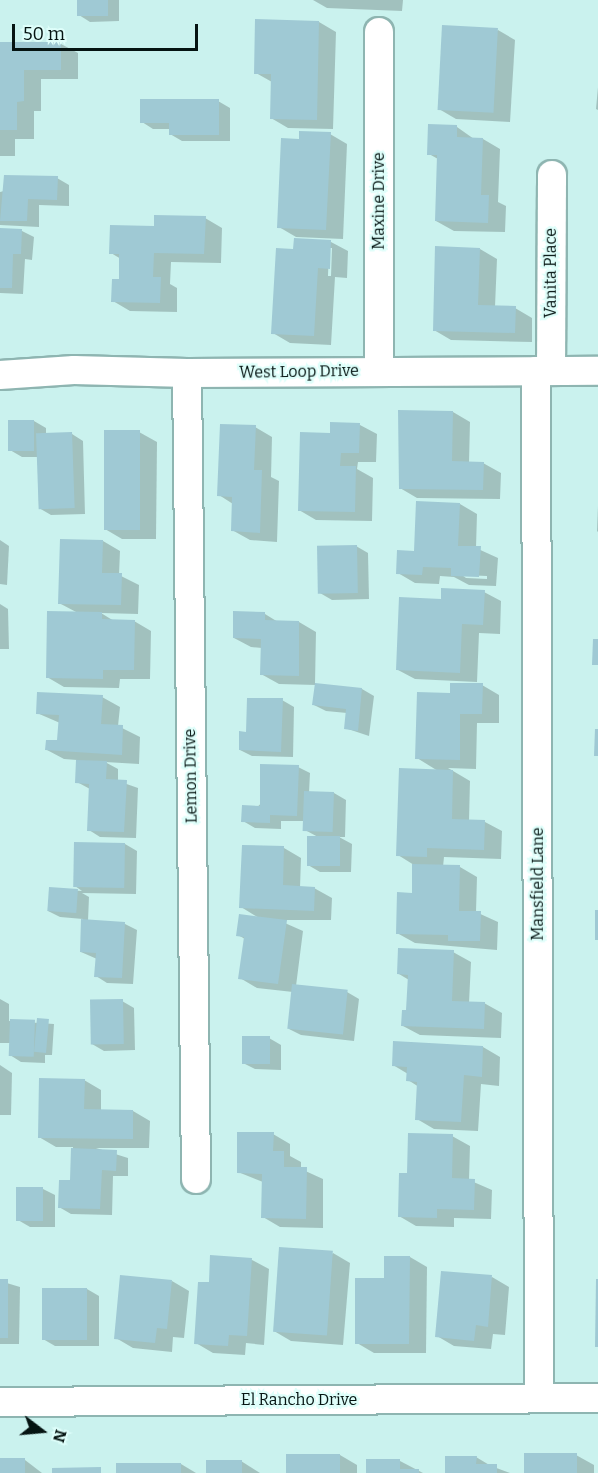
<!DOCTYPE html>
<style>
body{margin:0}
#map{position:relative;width:598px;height:1473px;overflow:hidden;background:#caf2ee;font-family:Bitter,serif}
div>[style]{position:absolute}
.shadow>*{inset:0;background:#0003}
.building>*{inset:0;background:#9fc9d4;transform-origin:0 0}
.roads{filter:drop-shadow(2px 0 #8eb5b1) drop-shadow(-2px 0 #8eb5b1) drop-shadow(0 2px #8eb5b1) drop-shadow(0 -2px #8eb5b1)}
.street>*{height:28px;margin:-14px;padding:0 14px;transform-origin:14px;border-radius:14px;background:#fff}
span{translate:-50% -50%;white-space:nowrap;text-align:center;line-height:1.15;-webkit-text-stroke:4.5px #defefa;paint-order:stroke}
.street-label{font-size:16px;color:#051412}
.north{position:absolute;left:12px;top:1401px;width:60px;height:60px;-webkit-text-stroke:4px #defefa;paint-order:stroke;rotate:106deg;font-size:16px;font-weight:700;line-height:24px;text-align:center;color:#051412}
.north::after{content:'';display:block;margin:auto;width:21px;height:27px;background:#051412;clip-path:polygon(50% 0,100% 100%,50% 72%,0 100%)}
.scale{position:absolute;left:12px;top:24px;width:186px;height:27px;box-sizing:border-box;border:3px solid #051412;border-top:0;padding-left:8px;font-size:18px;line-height:21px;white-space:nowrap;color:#051412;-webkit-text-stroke:4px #defefa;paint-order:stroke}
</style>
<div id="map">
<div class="shadow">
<i style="clip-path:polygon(78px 0,119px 0,119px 21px,90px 22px,79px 15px)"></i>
<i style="clip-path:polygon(313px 0,403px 0,402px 11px,327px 8px)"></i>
<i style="clip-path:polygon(319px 22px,336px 32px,333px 129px,288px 128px,271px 118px,272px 82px,256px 73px)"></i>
<i style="clip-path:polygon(498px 30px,515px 40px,510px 122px,456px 119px,439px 109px)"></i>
<i style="clip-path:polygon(0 44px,61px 44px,78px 53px,78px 79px,41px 79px,41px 111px,34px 111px,34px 139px,15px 139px,15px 156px,0 156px)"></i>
<i style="clip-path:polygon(598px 87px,598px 110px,596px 109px)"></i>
<i style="clip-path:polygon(218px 101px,230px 108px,230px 141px,182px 141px,170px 134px,170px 129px,153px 129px,142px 122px)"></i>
<i style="clip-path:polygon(457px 127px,474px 139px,483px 139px,500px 149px,498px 202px,506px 206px,505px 232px,454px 231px,436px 221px,438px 159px,429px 154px)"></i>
<i style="clip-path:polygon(330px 134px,347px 144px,343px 239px,296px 237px,279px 227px)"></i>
<i style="clip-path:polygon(57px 178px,69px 185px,69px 206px,39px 205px,39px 227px,0 225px,0 192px)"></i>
<i style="clip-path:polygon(205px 218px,222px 228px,221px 263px,171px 262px,170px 284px,177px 288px,177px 312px,130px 311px,113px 301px,120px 281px,121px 259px,111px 253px,155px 227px)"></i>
<i style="clip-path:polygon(0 229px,22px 231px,34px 237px,32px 260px,25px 259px,23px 294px,0 293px)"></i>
<i style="clip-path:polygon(evenodd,331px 242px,348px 251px,347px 278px,335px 277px,331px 345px,290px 343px,273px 333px,295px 250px,331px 242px,329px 248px,332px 248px,331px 276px,328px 276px,329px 248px)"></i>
<i style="clip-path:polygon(480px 249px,497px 259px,495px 307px,515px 308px,532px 318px,532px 342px,451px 340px,434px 330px)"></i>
<i style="clip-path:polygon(453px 412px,470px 422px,469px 463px,483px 463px,501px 473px,500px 499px,417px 498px,400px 488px)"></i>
<i style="clip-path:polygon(34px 421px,46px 428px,46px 434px,72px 434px,83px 441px,85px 514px,51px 515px,39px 508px,38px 457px,22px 457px,10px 450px)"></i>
<i style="clip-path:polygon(360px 425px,377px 434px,376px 462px,358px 462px,357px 469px,373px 478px,372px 521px,316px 520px,299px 510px,331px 434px)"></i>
<i style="clip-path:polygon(255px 427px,272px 437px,271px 477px,279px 481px,277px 542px,250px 540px,232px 530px,233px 504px,219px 495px)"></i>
<i style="clip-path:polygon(139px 432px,157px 442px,156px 539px,122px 539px,105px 529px)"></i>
<i style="clip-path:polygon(evenodd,460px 504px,477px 514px,476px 548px,498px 558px,496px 586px,469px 585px,454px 577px,440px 576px,439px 584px,415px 583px,398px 573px,460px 504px,462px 575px,487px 576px,487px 579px,466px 578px,462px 575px)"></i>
<i style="clip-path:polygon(598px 506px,598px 532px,597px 531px)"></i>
<i style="clip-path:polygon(0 540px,9px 546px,7px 585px,0 584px)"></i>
<i style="clip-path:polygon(103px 541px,120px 551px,119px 575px,139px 585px,138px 614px,101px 613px,114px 621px,134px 621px,151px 631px,150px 679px,120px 679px,119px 688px,64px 687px,47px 677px,78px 613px,59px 603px)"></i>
<i style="clip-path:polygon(356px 546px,368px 553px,369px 599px,332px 600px,320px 593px)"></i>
<i style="clip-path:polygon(484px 592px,501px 601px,500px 634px,479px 633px,477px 682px,415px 679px,398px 670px,442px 601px)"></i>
<i style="clip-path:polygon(0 604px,8px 609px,9px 649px,0 649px)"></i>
<i style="clip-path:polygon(265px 614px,278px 622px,299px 622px,316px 632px,315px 684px,362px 689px,374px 696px,369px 736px,345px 728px,347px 713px,326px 711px,314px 705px,316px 685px,279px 684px,261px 674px,262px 648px,251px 647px,234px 638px)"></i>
<i style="clip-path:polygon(482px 685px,499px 695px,499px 723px,477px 723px,476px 769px,448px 768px,470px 781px,469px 821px,485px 822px,502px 831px,501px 859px,444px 857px,443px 867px,460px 867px,477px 877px,476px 912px,498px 922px,497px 950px,415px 943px,397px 933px,414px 894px,414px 865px,398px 855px,438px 771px,417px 758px,451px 695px)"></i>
<i style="clip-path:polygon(102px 697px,120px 707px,118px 726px,140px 737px,139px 764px,105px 762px,118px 769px,118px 781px,138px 788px,136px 838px,100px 837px,89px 830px,90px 789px,77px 782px,77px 760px,64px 759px,47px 750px,59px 742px,60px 723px,37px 713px)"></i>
<i style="clip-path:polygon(282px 700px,294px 707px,293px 757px,252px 756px,240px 750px,247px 733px)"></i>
<i style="clip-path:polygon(298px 767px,310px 773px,309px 793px,334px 793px,346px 800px,345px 837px,339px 837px,352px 844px,351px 872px,320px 872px,308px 865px,318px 837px,305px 830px,305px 821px,281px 821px,281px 829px,255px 828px,243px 821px)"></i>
<i style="clip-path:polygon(125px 844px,137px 851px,136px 894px,82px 893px,89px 897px,88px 921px,125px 924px,137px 930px,133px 984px,107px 983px,96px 976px,97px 959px,81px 952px,83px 919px,60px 917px,48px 911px,50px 889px,82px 891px,75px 886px)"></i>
<i style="clip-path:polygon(244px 846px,284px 848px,301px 858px,300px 888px,314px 888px,332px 898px,331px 920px,278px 920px,303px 931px,296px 986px,347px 992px,359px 999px,354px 1041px,301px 1035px,289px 1029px,293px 992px,257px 988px,240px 978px,245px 939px,238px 935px,259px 918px,241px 907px)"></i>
<i style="clip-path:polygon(453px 952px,471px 962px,469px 1003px,484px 1003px,502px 1013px,501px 1038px,420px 1035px,403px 1026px,408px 1011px,409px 980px,399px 974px)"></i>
<i style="clip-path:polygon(0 999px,9px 1004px,9px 1021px,54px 1024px,52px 1055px,45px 1055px,45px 1063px,21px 1062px,10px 1055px,10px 1043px,0 1043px)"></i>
<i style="clip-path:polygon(122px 1001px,134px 1008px,135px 1050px,104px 1051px,92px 1044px)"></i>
<i style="clip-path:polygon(269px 1038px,281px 1045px,281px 1070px,255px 1069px,243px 1063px)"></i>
<i style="clip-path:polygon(483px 1047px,500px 1057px,499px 1086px,481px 1084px,478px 1131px,434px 1129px,417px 1119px,419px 1087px,408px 1080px,408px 1074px,393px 1065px)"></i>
<i style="clip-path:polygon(0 1065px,12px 1073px,11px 1115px,0 1115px)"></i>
<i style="clip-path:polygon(84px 1080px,101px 1090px,101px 1111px,133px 1111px,150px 1121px,149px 1148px,96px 1148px,128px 1158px,128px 1176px,113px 1176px,112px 1215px,71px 1214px,59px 1207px,71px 1182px,73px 1147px,56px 1147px,39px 1137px)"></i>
<i style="clip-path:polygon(273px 1134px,290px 1144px,290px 1156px,301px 1162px,301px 1169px,323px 1179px,323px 1228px,280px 1227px,263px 1217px,263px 1182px,238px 1172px)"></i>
<i style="clip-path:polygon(452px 1136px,470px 1146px,469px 1180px,492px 1190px,491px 1219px,454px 1218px,454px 1227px,416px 1226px,399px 1216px,408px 1174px)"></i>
<i style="clip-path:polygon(43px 1189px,55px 1195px,55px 1227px,30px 1227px,18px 1220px)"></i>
<i style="clip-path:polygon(333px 1253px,350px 1263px,343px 1345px,291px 1341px,274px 1331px)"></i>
<i style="clip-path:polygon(212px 1257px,252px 1260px,269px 1269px,264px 1345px,246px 1343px,245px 1355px,213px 1353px,196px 1343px,210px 1284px)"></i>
<i style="clip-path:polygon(410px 1257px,427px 1267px,426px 1353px,374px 1353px,357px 1343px,385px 1279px)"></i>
<i style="clip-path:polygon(492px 1277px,509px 1287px,505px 1335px,493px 1334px,491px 1349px,454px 1346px,437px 1336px)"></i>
<i style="clip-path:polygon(0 1281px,20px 1287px,19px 1344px,0 1344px)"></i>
<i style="clip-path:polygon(172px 1281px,189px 1291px,184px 1338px,173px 1337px,172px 1352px,133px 1348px,116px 1338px)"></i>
<i style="clip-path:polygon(87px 1289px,99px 1296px,99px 1346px,55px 1346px,43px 1339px)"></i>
<i style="clip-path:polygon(340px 1455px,357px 1465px,357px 1473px,288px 1473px)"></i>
<i style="clip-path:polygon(576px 1455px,594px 1465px,594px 1473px,526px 1473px)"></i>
<i style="clip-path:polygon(476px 1457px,491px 1466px,510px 1473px,446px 1473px)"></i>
<i style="clip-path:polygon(0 1459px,25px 1460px,42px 1473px,0 1473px)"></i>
<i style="clip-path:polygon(241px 1461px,260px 1473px,208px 1473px)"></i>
<i style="clip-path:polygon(400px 1461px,423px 1473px,368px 1473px)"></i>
<i style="clip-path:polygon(181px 1464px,196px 1473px,117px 1473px)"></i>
</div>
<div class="building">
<i style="left:77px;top:0;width:31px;height:16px"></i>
<i style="clip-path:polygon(255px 19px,319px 21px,317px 120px,270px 119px,271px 74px,254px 74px)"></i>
<i style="left:442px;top:25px;width:56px;height:85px;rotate:3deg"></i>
<i style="clip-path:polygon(0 42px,61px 42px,61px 70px,24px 70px,24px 101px,17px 102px,17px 130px,0 130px)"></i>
<i style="clip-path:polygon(140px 99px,219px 99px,219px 135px,169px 135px,169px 123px,140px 123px)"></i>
<i style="clip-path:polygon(428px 124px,457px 125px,457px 137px,483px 138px,481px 195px,489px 195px,488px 223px,435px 221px,437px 155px,427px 155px)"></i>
<i style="clip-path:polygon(299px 131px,331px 132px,326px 230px,277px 228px,281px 138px,299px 139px)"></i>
<i style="clip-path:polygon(4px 175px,58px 176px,57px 200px,28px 199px,27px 221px,0 221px)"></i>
<i style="clip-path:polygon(154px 215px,206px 216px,204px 254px,154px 253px,153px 277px,161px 277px,160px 303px,111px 302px,112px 279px,119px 279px,119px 254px,109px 254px,110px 225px,154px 226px)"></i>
<i style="clip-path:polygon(0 228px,22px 229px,21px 254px,13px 254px,12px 288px,0 288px)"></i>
<i style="clip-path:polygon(294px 238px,331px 240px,330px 269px,318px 268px,314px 336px,271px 334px,276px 248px,293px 249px)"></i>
<i style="clip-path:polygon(435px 246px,480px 248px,478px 305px,516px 306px,515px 333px,433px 331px)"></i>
<i style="clip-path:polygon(398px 410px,453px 411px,452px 461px,484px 462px,483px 490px,399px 489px)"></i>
<i style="left:8px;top:420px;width:26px;height:31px"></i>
<i style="clip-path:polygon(330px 422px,360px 423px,359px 453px,341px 453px,340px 466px,356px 466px,355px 512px,298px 511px,300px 432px,330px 433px)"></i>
<i style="clip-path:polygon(220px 424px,256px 425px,254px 470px,262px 470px,260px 533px,231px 531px,232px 497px,217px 496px)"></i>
<i style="left:104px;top:430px;width:36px;height:100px"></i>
<i style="left:72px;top:432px;width:76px;height:36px;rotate:88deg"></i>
<i style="clip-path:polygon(416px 501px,460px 503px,458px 546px,481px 546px,479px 577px,451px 576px,451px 568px,423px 567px,422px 575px,396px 574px,397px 550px,414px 551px)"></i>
<i style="clip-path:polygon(60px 539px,103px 540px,102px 573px,122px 573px,121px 605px,58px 604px)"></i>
<i style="left:357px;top:545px;width:48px;height:40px;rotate:89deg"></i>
<i style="clip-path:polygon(441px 588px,485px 590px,483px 625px,462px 624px,460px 673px,396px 670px,399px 597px,441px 599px)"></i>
<i style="clip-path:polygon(47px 611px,102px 612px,102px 619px,135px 620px,134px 670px,103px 670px,103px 679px,46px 678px)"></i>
<i style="clip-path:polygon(233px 611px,265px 612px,265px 620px,299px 621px,299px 676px,260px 675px,261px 639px,233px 638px)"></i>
<i style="clip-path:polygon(593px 639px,598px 639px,598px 665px,592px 665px)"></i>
<i style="clip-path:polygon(315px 683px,362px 688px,358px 731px,344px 729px,346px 709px,312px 705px)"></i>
<i style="clip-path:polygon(450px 683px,483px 683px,482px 714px,460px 714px,460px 760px,415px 759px,417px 692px,450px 693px)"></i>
<i style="clip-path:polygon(37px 692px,103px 695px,101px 724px,123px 725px,122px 755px,45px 750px,46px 740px,57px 740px,59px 715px,36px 714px)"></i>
<i style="clip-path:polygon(247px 698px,283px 698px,281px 752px,239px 750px,239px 731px,246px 732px)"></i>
<i style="clip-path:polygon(595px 729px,598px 729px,598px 756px,594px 756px)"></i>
<i style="clip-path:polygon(76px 760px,107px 761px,106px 779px,127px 780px,124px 832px,87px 831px,89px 784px,75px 783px)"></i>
<i style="clip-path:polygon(260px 764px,299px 765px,297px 816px,270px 815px,270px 823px,241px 822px,242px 805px,260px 806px)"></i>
<i style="clip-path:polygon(399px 768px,453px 770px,452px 819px,485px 820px,484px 850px,427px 848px,427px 857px,396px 856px)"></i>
<i style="left:304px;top:791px;width:30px;height:40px;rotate:2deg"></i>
<i style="left:307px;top:836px;width:33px;height:30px"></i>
<i style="left:74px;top:842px;width:51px;height:45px;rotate:1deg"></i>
<i style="clip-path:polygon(242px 845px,284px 846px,283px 885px,315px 887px,314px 911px,239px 908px)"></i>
<i style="clip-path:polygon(412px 864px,460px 865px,459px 911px,481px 911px,480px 941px,448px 941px,448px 935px,396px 934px,397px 892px,412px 893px)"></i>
<i style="left:49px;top:887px;width:29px;height:24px;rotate:4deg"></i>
<i style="left:595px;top:910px;width:3px;height:30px"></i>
<i style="clip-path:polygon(239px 914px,287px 920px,278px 984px,238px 979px,244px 937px,236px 936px)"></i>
<i style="clip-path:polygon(81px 919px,125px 922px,122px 978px,94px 977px,96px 953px,80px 952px)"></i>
<i style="clip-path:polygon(398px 948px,454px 950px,452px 1001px,485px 1002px,484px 1029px,401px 1026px,402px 1010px,406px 1010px,408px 975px,397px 974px)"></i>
<i style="left:292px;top:984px;width:56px;height:45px;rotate:6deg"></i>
<i style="left:123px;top:999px;width:45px;height:33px;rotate:89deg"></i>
<i style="left:37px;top:1018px;width:12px;height:34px;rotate:5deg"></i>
<i style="left:10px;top:1019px;width:25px;height:37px;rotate:2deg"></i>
<i style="left:242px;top:1036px;width:28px;height:28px"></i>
<i style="clip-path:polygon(393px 1041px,483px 1046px,482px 1077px,464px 1075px,461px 1122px,415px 1120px,417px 1082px,406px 1081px,407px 1067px,392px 1066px)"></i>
<i style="clip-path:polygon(39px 1078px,85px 1079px,84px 1109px,133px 1110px,133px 1139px,38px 1138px)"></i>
<i style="clip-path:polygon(237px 1132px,274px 1132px,273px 1151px,284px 1151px,284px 1167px,307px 1167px,306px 1219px,261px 1218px,262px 1174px,237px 1173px)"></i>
<i style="clip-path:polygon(408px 1133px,453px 1134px,452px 1178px,475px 1179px,474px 1210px,437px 1209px,437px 1218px,398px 1217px,399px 1173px,407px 1173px)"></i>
<i style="clip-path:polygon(71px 1148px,117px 1150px,116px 1171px,102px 1170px,100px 1209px,58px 1208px,59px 1180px,70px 1180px)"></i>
<i style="left:16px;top:1187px;width:27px;height:34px"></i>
<i style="left:279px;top:1247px;width:54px;height:85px;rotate:4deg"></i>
<i style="clip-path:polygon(210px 1255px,252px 1258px,247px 1336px,229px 1335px,228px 1346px,194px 1344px,198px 1282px,209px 1282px)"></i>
<i style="clip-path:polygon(384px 1256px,410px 1256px,409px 1344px,355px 1344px,355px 1278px,384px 1278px)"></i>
<i style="clip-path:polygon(441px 1271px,492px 1275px,488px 1327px,476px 1325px,474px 1341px,435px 1337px)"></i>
<i style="clip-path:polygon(120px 1275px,172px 1280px,167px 1329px,157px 1328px,155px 1343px,114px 1339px)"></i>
<i style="left:0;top:1279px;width:8px;height:59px"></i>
<i style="clip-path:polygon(596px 1279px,598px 1279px,598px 1347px,595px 1347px)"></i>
<i style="left:42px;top:1288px;width:45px;height:52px"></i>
<i style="left:524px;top:1453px;width:53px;height:20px"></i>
<i style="left:286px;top:1454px;width:54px;height:19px"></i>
<i style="clip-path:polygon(445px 1456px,477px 1456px,476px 1464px,497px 1464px,497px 1473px,445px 1473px)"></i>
<i style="left:0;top:1458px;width:25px;height:15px"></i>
<i style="clip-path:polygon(366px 1459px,400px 1459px,400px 1469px,419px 1469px,419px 1473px,366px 1473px)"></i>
<i style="left:206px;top:1460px;width:36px;height:13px"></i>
<i style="left:181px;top:1463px;width:10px;height:65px;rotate:90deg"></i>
<i style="clip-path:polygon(101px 1467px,101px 1473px,52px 1473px,52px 1468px)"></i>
</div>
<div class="roads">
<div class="street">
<i style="left:379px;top:371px;width:339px;rotate:-90deg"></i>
<i style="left:536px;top:371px;width:1027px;rotate:89.83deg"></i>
<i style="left:551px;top:371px;width:196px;rotate:-89.7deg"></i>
<i style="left:187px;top:373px;width:806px;rotate:89.36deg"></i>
<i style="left:0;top:375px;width:74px;rotate:-3.9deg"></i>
<i style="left:74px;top:370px;width:113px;rotate:1.5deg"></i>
<i style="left:187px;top:373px;width:411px;rotate:-0.3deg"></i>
<i style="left:0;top:1402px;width:598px;rotate:-0.38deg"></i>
</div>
</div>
<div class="street-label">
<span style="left:379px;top:201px;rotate:-90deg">Maxine Drive</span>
<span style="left:551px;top:273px;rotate:-90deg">Vanita Place</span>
<span style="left:299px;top:372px;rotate:-1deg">West Loop Drive</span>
<span style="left:191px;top:776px;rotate:-91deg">Lemon Drive</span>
<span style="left:538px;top:884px;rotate:-90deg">Mansfield Lane</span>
<span style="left:299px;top:1400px">El Rancho Drive</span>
</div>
<div class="north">N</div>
<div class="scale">50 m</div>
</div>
